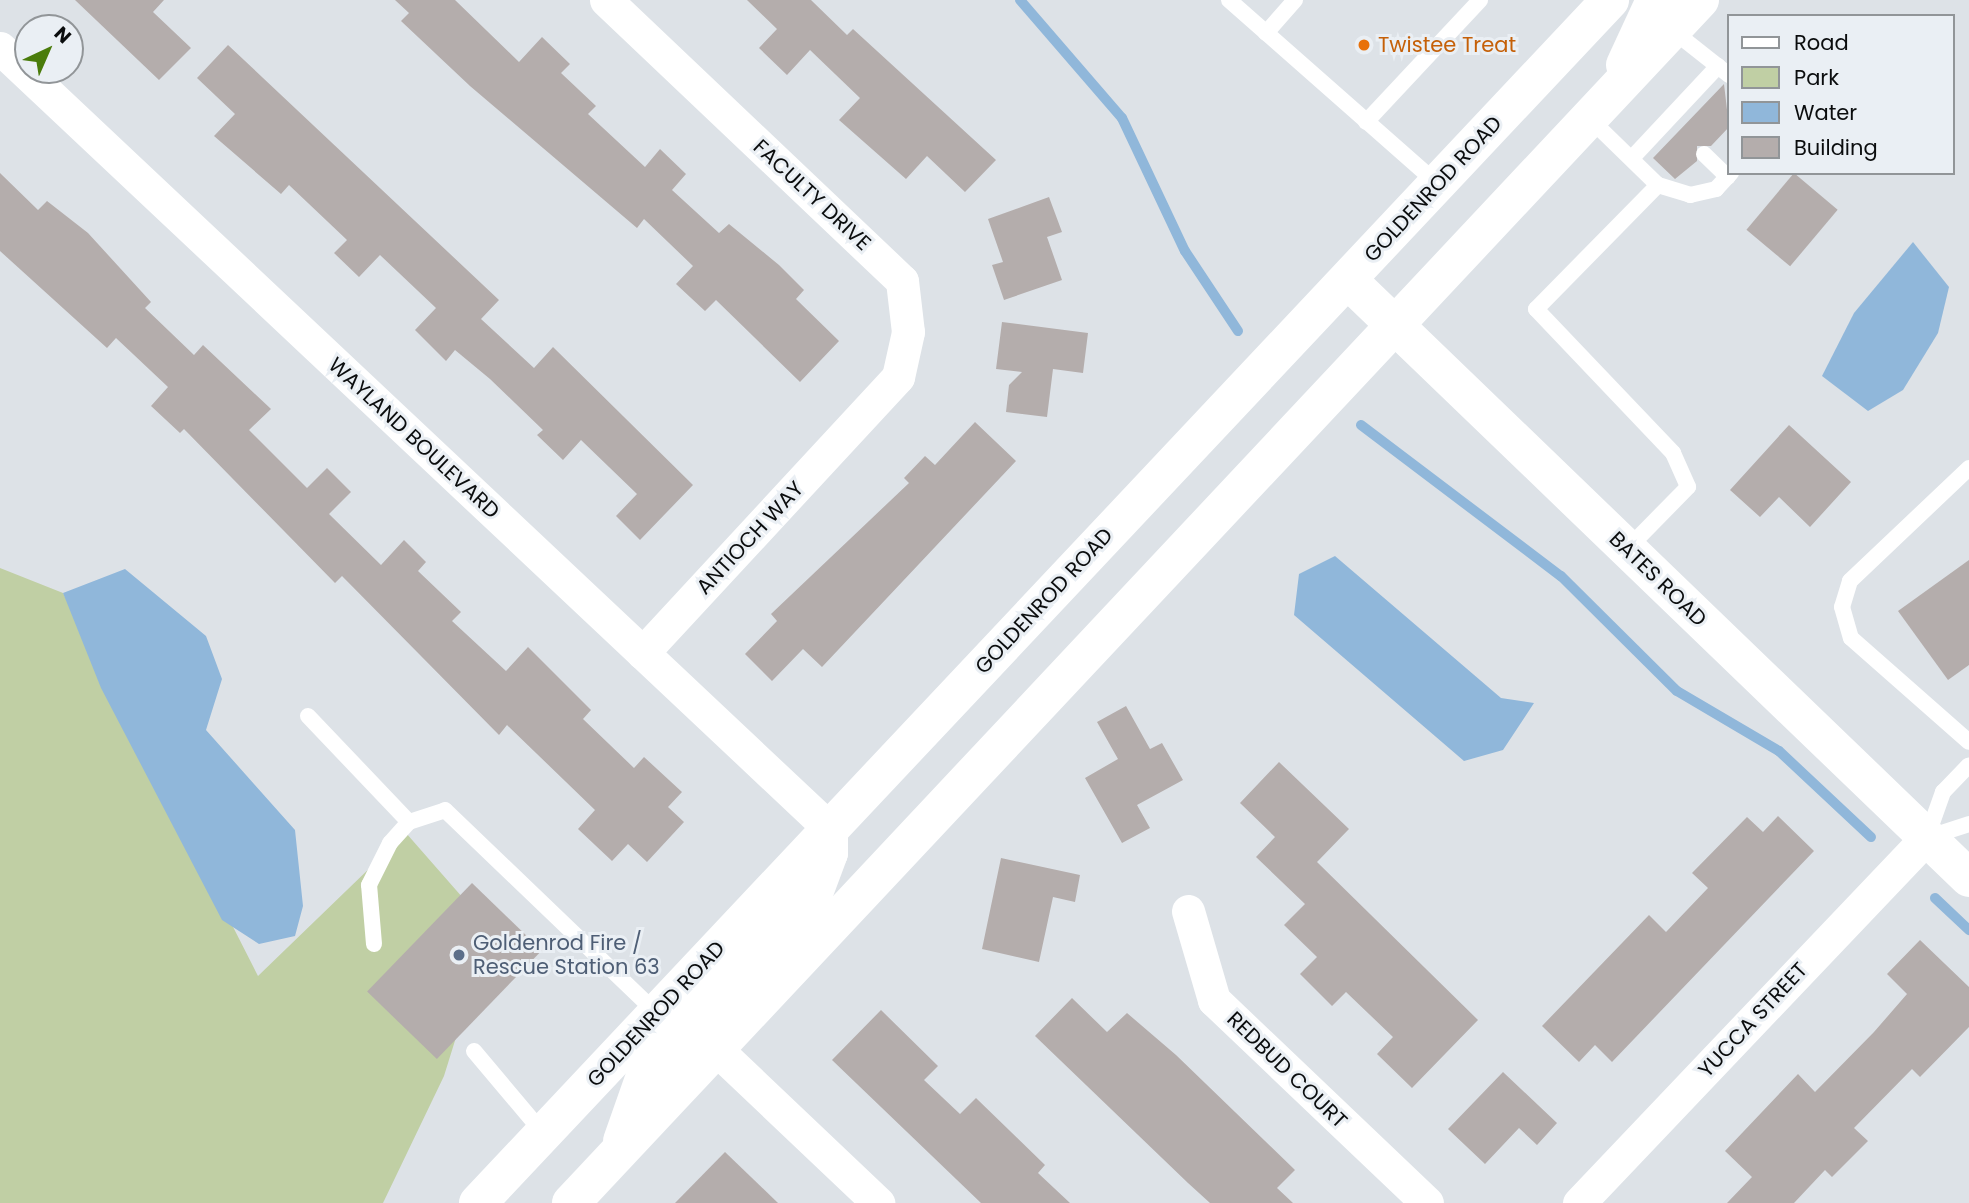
<!DOCTYPE html>
<style>
body{margin:0}
#map{position:relative;width:1969px;height:1203px;overflow:hidden;background:#dde2e7;font-family:Poppins,sans-serif}
div>[style]{position:absolute}
.green>*{inset:0;background:#c0cfa4}
.water>*{inset:0;background:#90b7da}
.stream>*{height:10px;margin:-5px;padding:0 5px;transform-origin:5px;border-radius:5px;background:#90b7da}
.building>*{inset:0;background:#b4adac;transform-origin:0 0}
.service>*{height:16px;margin:-8px;padding:0 8px;transform-origin:8px;border-radius:8px;background:#fff}
.minor>*{height:33px;margin:-16.5px;padding:0 16.5px;transform-origin:16.5px;border-radius:16.5px;background:#fff}
.tertiary>*{height:38px;margin:-19px;padding:0 19px;transform-origin:19px;border-radius:19px;background:#fff}
.secondary>*{height:38px;margin:-19px;padding:0 19px;transform-origin:19px;border-radius:19px;background:#fff}
.dots>*{width:19px;height:19px;translate:-50% -50%;box-sizing:border-box;border:4px solid #eaeff4;border-radius:50%}
span{translate:-50% -50%;white-space:nowrap;text-align:center;line-height:1.15;-webkit-text-stroke:6px #eaeff4;paint-order:stroke}
.food-label{font-size:21px;color:#c56008}
.left{translate:0 -50%;text-align:left}
.street-label{font-size:21px;color:#0b0d0e}
.service-label{font-size:21px;color:#4e5e75}
.legend{position:absolute;left:1727px;top:14px;width:228px;height:161px;box-sizing:border-box;background:#eaeff4;border:2px solid #919598;margin:0;padding:9px 12px;list-style:none;font-size:21px;color:#0b0d0e}
.legend li{display:flex;align-items:center;gap:14px;height:35px}
.legend b{width:35px;border:2px solid #919598}
.north{position:absolute;left:14px;top:14px;width:70px;height:70px;box-sizing:border-box;background:#eaeff4;border:2px solid #919598;border-radius:50%;rotate:44deg;font-size:19px;font-weight:700;line-height:28px;text-align:center;color:#0b0d0e}
.north::after{content:'';display:block;margin:auto;width:24px;height:32px;background:#4a7c0b;clip-path:polygon(50% 0,100% 100%,50% 72%,0 100%)}
</style>
<div id="map">
<div class="green">
<i style="clip-path:polygon(0 568px,63px 593px,258px 976px,406px 833px,470px 906px,477px 970px,444px 1076px,383px 1203px,0 1203px)"></i>
</div>
<div class="water">
<i style="clip-path:polygon(1913px 242px,1949px 287px,1938px 333px,1903px 390px,1868px 411px,1822px 376px,1854px 313px)"></i>
<i style="clip-path:polygon(1335px 556px,1501px 698px,1534px 703px,1503px 750px,1464px 761px,1294px 615px,1299px 574px)"></i>
<i style="clip-path:polygon(125px 569px,206px 636px,222px 679px,206px 730px,295px 830px,303px 906px,295px 936px,259px 944px,222px 920px,101px 688px,63px 593px)"></i>
</div>
<div class="stream">
<i style="left:1020px;top:0;width:156px;rotate:49.2deg"></i>
<i style="left:1122px;top:118px;width:147px;rotate:64.7deg"></i>
<i style="left:1185px;top:251px;width:96px;rotate:56.5deg"></i>
<i style="left:1361px;top:425px;width:251px;rotate:37.1deg"></i>
<i style="left:1561px;top:576px;width:163px;rotate:44.8deg"></i>
<i style="left:1677px;top:691px;width:118px;rotate:30.5deg"></i>
<i style="left:1779px;top:751px;width:126px;rotate:43.1deg"></i>
<i style="left:1935px;top:898px;width:47px;rotate:43.3deg"></i>
</div>
<div class="building">
<i style="clip-path:polygon(75px 0,164px 0,153px 12px,191px 48px,159px 80px)"></i>
<i style="clip-path:polygon(395px 0,455px 0,519px 62px,542px 37px,570px 64px,561px 73px,596px 106px,588px 114px,645px 167px,660px 149px,686px 174px,672px 190px,719px 233px,729px 224px,779px 265px,804px 290px,796px 299px,839px 341px,800px 382px,716px 300px,705px 311px,676px 284px,693px 266px,644px 219px,637px 228px,470px 86px,401px 21px,409px 13px)"></i>
<i style="clip-path:polygon(747px 0,811px 0,847px 35px,853px 29px,996px 160px,965px 192px,927px 156px,906px 179px,839px 120px,860px 98px,810px 50px,787px 75px,759px 48px,777px 29px)"></i>
<i style="clip-path:polygon(228px 45px,499px 300px,481px 319px,534px 368px,553px 347px,693px 485px,640px 540px,616px 516px,637px 494px,581px 440px,563px 460px,537px 435px,543px 430px,490px 379px,455px 350px,446px 361px,415px 330px,436px 308px,380px 255px,359px 277px,334px 253px,347px 240px,289px 185px,281px 194px,214px 136px,235px 114px,197px 78px)"></i>
<i style="clip-path:polygon(1724px 84px,1729px 127px,1711px 146px,1697px 146px,1697px 161px,1675px 179px,1653px 158px)"></i>
<i style="clip-path:polygon(0 173px,38px 210px,47px 201px,88px 233px,151px 302px,145px 308px,194px 355px,203px 345px,271px 409px,249px 430px,307px 488px,327px 468px,351px 492px,329px 514px,381px 565px,404px 540px,426px 562px,418px 571px,461px 612px,452px 621px,506px 671px,528px 647px,591px 710px,583px 719px,634px 768px,644px 757px,682px 792px,668px 807px,684px 822px,647px 862px,628px 844px,612px 861px,578px 829px,595px 810px,507px 725px,499px 735px,342px 576px,335px 583px,184px 429px,180px 433px,151px 406px,168px 387px,116px 338px,107px 348px,0 251px)"></i>
<i style="left:1794px;top:173px;width:57px;height:74px;rotate:40deg"></i>
<i style="clip-path:polygon(1049px 197px,1062px 232px,1047px 237px,1062px 280px,1004px 300px,992px 265px,1003px 262px,988px 219px)"></i>
<i style="clip-path:polygon(1002px 322px,1088px 333px,1083px 373px,1053px 369px,1047px 417px,1006px 412px,1009px 385px,1022px 372px,996px 369px)"></i>
<i style="clip-path:polygon(975px 422px,1016px 461px,822px 667px,803px 649px,772px 681px,745px 654px,777px 621px,771px 614px,909px 483px,904px 478px,925px 456px,935px 465px)"></i>
<i style="clip-path:polygon(1789px 425px,1851px 482px,1810px 527px,1779px 497px,1760px 517px,1730px 490px)"></i>
<i style="clip-path:polygon(1969px 560px,1969px 665px,1948px 680px,1898px 611px)"></i>
<i style="clip-path:polygon(1126px 706px,1150px 749px,1162px 743px,1183px 780px,1137px 805px,1150px 828px,1122px 843px,1085px 778px,1118px 759px,1097px 722px)"></i>
<i style="clip-path:polygon(1279px 762px,1349px 829px,1317px 862px,1478px 1020px,1412px 1088px,1377px 1054px,1393px 1037px,1346px 992px,1332px 1006px,1300px 974px,1317px 957px,1284px 925px,1305px 904px,1256px 857px,1275px 837px,1240px 803px)"></i>
<i style="clip-path:polygon(1778px 816px,1814px 851px,1612px 1062px,1595px 1045px,1579px 1062px,1542px 1026px,1649px 915px,1666px 932px,1708px 888px,1692px 873px,1747px 817px,1763px 832px)"></i>
<i style="clip-path:polygon(1001px 858px,1080px 875px,1075px 902px,1053px 897px,1039px 962px,982px 949px)"></i>
<i style="left:472px;top:883px;width:97px;height:151px;rotate:44deg"></i>
<i style="clip-path:polygon(1920px 940px,1969px 987px,1969px 1027px,1920px 1077px,1912px 1069px,1854px 1128px,1868px 1141px,1832px 1177px,1825px 1170px,1794px 1203px,1727px 1203px,1752px 1177px,1725px 1151px,1798px 1074px,1815px 1092px,1874px 1032px,1907px 994px,1887px 974px)"></i>
<i style="clip-path:polygon(1072px 998px,1107px 1032px,1127px 1013px,1176px 1055px,1295px 1170px,1277px 1188px,1293px 1203px,1210px 1203px,1188px 1183px,1035px 1036px)"></i>
<i style="clip-path:polygon(881px 1010px,938px 1066px,924px 1080px,960px 1114px,976px 1098px,1045px 1165px,1038px 1173px,1070px 1203px,981px 1203px,832px 1060px)"></i>
<i style="clip-path:polygon(1503px 1072px,1557px 1123px,1537px 1145px,1519px 1128px,1485px 1164px,1448px 1129px)"></i>
<i style="clip-path:polygon(725px 1152px,778px 1203px,675px 1203px)"></i>
</div>
<div class="service">
<i style="left:1229px;top:0;width:278px;rotate:41.4deg"></i>
<i style="left:1672px;top:30px;width:73px;rotate:38.3deg"></i>
<i style="left:1266px;top:33px;width:44px;rotate:-48.7deg"></i>
<i style="left:1589px;top:118px;width:96px;rotate:44.2deg"></i>
<i style="left:1658px;top:185px;width:174px;rotate:134.5deg"></i>
<i style="left:1536px;top:309px;width:199px;rotate:46.4deg"></i>
<i style="left:1673px;top:453px;width:37px;rotate:66deg"></i>
<i style="left:1688px;top:487px;width:87px;rotate:134.5deg"></i>
<i style="left:1366px;top:122px;width:167px;rotate:-46.9deg"></i>
<i style="left:1704px;top:154px;width:33px;rotate:44deg"></i>
<i style="left:1632px;top:158px;width:126px;rotate:-46.9deg"></i>
<i style="left:1658px;top:185px;width:34px;rotate:17deg"></i>
<i style="left:1690px;top:195px;width:27px;rotate:-13deg"></i>
<i style="left:1716px;top:189px;width:22px;rotate:-47deg"></i>
<i style="left:1969px;top:468px;width:164px;rotate:136.5deg"></i>
<i style="left:1850px;top:581px;width:27px;rotate:107deg"></i>
<i style="left:1842px;top:607px;width:32px;rotate:74deg"></i>
<i style="left:1851px;top:638px;width:157px;rotate:41.4deg"></i>
<i style="left:308px;top:716px;width:146px;rotate:46.4deg"></i>
<i style="left:1927px;top:837px;width:48px;rotate:-70.4deg"></i>
<i style="left:1943px;top:792px;width:37px;rotate:-46deg"></i>
<i style="left:1929px;top:837px;width:42px;rotate:-18deg"></i>
<i style="left:374px;top:944px;width:59px;rotate:-94.8deg"></i>
<i style="left:369px;top:885px;width:47px;rotate:-63.4deg"></i>
<i style="left:390px;top:843px;width:28px;rotate:-48deg"></i>
<i style="left:409px;top:822px;width:38px;rotate:-18deg"></i>
<i style="left:445px;top:810px;width:294px;rotate:43.8deg"></i>
<i style="left:474px;top:1051px;width:109px;rotate:49.9deg"></i>
</div>
<div class="minor">
<i style="left:606px;top:0;width:408px;rotate:43.5deg"></i>
<i style="left:902px;top:281px;width:51px;rotate:83.3deg"></i>
<i style="left:908px;top:332px;width:46px;rotate:102.5deg"></i>
<i style="left:898px;top:377px;width:376px;rotate:132.8deg"></i>
<i style="left:0;top:48px;width:1138px;rotate:43.26deg"></i>
<i style="left:1188px;top:911px;width:93px;rotate:73.7deg"></i>
<i style="left:1214px;top:1000px;width:294px;rotate:43.6deg"></i>
<i style="left:716px;top:1049px;width:224px;rotate:43.5deg"></i>
<i style="left:1579px;top:1203px;width:505px;rotate:-46.44deg"></i>
</div>
<div class="tertiary">
<i style="left:1348px;top:280px;width:862px;rotate:43.92deg"></i>
</div>
<div class="secondary">
<i style="left:1625px;top:65px;width:72px;rotate:-65.2deg"></i>
<i style="left:622px;top:1141px;width:75px;rotate:-70.6deg"></i>
<i style="left:647px;top:1070px;width:240px;rotate:-46.3deg"></i>
<i style="left:813px;top:896px;width:46px;rotate:-69.6deg"></i>
<i style="left:829px;top:853px;width:25px;rotate:-90deg"></i>
<i style="left:478px;top:1203px;width:1652px;rotate:-46.74deg"></i>
<i style="left:571px;top:1203px;width:1650px;rotate:-46.82deg"></i>
</div>
<div class="dots">
<i style="left:1364px;top:45px;background:#e8710a"></i>
<i style="left:459px;top:955px;background:#5c6f8a"></i>
</div>
<div class="food-label">
<span class="left" style="left:1378px;top:45px">Twistee Treat</span>
</div>
<div class="street-label">
<span style="left:1433px;top:189px;rotate:-47deg">GOLDENROD ROAD</span>
<span style="left:812px;top:195px;rotate:43deg">FACULTY DRIVE</span>
<span style="left:414px;top:438px;rotate:43deg">WAYLAND BOULEVARD</span>
<span style="left:750px;top:538px;rotate:-47deg">ANTIOCH WAY</span>
<span style="left:1658px;top:579px;rotate:44deg">BATES ROAD</span>
<span style="left:1044px;top:601px;rotate:-47deg">GOLDENROD ROAD</span>
<span style="left:656px;top:1014px;rotate:-47deg">GOLDENROD ROAD</span>
<span style="left:1753px;top:1020px;rotate:-47deg">YUCCA STREET</span>
<span style="left:1287px;top:1070px;rotate:44deg">REDBUD COURT</span>
</div>
<div class="service-label">
<span class="left" style="left:473px;top:955px">Goldenrod Fire /<br>Rescue Station 63</span>
</div>
<ul class="legend">
<li><b style="height:9px;background:#fff"></b>Road</li>
<li><b style="height:19px;background:#c0cfa4"></b>Park</li>
<li><b style="height:19px;background:#90b7da"></b>Water</li>
<li><b style="height:19px;background:#b4adac"></b>Building</li>
</ul>
<div class="north">N</div>
</div>
